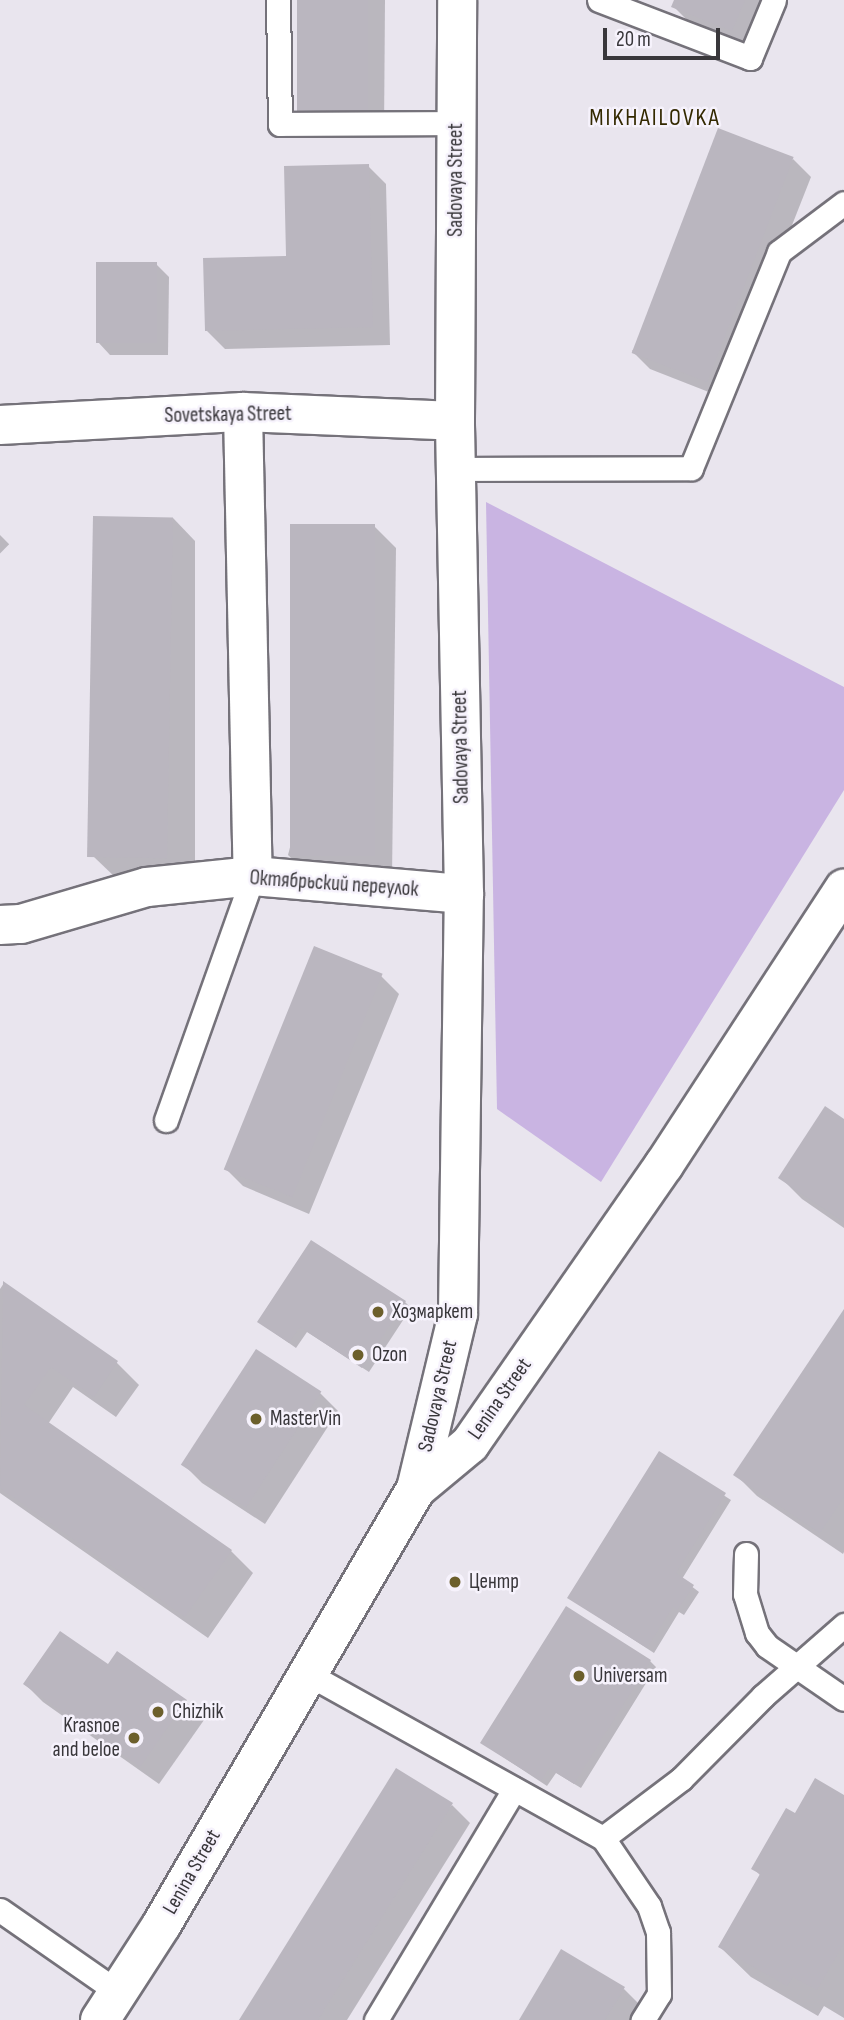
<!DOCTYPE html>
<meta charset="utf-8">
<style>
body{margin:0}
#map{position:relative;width:844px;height:2020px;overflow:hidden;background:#e9e5ee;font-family:"Sofia Sans Condensed",sans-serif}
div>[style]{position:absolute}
.green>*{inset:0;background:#c9b4e2}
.shadow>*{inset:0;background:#0003;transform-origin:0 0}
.building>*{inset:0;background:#bab6bf;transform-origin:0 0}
.roads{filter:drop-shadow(2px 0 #75727a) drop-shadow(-2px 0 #75727a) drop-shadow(0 2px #75727a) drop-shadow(0 -2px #75727a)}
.service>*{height:23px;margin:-11.5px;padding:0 11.5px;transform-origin:11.5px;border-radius:11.5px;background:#fff}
.minor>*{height:38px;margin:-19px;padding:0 19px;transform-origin:19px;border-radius:19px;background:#fff}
.tertiary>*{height:38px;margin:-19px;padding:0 19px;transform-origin:19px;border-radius:19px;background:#fff}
.secondary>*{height:38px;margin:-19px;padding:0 19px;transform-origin:19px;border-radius:19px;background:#fff}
.dots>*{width:19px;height:19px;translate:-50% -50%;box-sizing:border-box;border:4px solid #f6f2fc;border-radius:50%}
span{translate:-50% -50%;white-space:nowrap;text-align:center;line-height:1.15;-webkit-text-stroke:5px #f6f2fc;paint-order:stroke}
.street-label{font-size:21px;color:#39373b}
.poi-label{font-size:21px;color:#39373b}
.left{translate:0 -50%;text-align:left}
.right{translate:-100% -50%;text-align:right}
.quarter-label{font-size:24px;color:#332900;letter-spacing:2px}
.scale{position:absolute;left:603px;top:28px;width:117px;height:32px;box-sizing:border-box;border:4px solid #39373b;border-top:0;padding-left:9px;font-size:21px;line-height:24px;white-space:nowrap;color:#39373b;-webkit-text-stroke:5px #f6f2fc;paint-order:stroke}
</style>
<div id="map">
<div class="green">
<i style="clip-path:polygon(486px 502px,844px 687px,844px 790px,601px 1182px,497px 1109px)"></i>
</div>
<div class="shadow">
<i style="clip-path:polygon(299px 0,385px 0,384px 133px,317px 132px)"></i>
<i style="clip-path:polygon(675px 0,769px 0,751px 48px,691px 24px,673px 6px)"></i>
<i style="clip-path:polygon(793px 159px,811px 177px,724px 398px,650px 369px,632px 351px)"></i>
<i style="clip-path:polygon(368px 166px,386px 184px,390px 345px,225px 349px,207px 331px,288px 258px)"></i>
<i style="clip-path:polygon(156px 264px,169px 277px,168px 355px,110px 355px,98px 342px)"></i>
<i style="clip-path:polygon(173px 518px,195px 541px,195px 879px,117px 879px,94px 857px)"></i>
<i style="clip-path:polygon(374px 526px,396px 548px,392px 878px,311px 877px,288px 855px)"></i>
<i style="left:0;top:535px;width:13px;height:345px;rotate:45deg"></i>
<i style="clip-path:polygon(381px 976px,399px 994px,309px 1214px,243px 1186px,225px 1168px)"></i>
<i style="clip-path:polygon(844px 1121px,844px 1228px,802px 1199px,780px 1177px)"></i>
<i style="clip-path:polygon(4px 1283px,117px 1363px,139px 1385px,116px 1417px,73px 1387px,48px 1424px,231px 1551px,253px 1573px,208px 1638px,0 1493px,0 1289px)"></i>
<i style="clip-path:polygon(405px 1302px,411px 1308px,369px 1372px,307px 1332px,296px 1348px,259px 1322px)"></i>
<i style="clip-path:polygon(844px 1312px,844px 1552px,843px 1554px,757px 1496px,735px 1474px)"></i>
<i style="clip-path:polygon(320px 1393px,338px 1411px,265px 1524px,202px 1483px,184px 1465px)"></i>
<i style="clip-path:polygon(660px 1454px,731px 1500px,682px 1579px,699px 1592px,684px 1615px,679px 1612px,654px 1653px,569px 1598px)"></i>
<i style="clip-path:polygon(650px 1661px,656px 1667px,581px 1788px,556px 1773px,547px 1786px,482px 1743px)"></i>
<i style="clip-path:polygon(108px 1666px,186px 1702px,204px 1720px,159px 1784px,43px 1702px,25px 1684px)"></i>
<i style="clip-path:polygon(844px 1797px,844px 2018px,824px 2006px,818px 2016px,751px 1977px,720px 1947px,761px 1876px,754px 1869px,796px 1815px)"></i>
<i style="clip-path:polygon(452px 1805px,470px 1823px,347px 2020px,241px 2020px)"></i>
<i style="clip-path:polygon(624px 1989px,642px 2007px,634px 2020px,521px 2020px)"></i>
</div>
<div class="building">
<i style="left:297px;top:0;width:71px;height:115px"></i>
<i style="clip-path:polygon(674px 0,745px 0,732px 31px,671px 7px)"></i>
<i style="left:718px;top:128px;width:81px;height:241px;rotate:21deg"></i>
<i style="clip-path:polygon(369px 164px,373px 327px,205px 331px,203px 258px,286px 256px,284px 166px)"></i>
<i style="left:96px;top:262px;width:61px;height:81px"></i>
<i style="left:93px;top:516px;width:80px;height:341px;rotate:1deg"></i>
<i style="left:290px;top:524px;width:85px;height:332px"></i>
<i style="left:314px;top:946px;width:74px;height:241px;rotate:22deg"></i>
<i style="clip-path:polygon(825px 1106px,844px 1119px,844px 1222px,778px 1178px)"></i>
<i style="clip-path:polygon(311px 1240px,406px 1301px,362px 1368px,300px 1327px,289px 1343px,257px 1322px)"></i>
<i style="clip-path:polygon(3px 1281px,118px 1361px,94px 1397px,51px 1367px,24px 1405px,232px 1550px,185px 1617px,0 1488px)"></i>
<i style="clip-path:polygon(844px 1309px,844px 1497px,820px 1533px,733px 1475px)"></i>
<i style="left:256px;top:1349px;width:78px;height:138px;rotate:33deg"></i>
<i style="clip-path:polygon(659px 1451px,726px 1493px,676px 1573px,694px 1585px,677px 1611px,673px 1607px,647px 1648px,567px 1598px)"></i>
<i style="clip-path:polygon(566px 1606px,651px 1660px,574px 1784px,549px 1768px,541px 1781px,480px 1743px)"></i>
<i style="clip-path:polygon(60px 1631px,108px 1664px,117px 1651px,187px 1700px,140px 1767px,23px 1684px)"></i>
<i style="clip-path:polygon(396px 1768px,453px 1803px,318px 2020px,239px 2020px)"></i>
<i style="clip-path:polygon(815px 1778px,844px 1795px,844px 1943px,817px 1990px,793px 1977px,787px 1986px,718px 1947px,760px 1874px,751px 1869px,786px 1808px,795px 1813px)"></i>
<i style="clip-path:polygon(561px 1949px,625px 1987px,605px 2020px,519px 2020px)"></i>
</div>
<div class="roads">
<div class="service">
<i style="left:278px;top:0;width:124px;rotate:89.1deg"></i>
<i style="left:280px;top:124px;width:177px;rotate:-0.3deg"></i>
<i style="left:599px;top:0;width:162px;rotate:21deg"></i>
<i style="left:750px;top:58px;width:63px;rotate:-67.5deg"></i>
<i style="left:456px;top:469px;width:235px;rotate:-0.2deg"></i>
<i style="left:691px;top:468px;width:233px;rotate:-67.8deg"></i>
<i style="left:779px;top:252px;width:81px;rotate:-37deg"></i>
<i style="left:166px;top:1120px;width:259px;rotate:-70.4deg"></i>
<i style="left:746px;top:1554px;width:40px;rotate:91.4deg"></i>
<i style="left:745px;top:1594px;width:41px;rotate:72.9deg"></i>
<i style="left:757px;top:1633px;width:16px;rotate:52deg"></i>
<i style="left:767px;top:1646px;width:93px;rotate:34.5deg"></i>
<i style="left:308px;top:1674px;width:338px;rotate:29.1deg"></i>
<i style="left:603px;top:1838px;width:98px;rotate:-37.1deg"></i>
<i style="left:681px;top:1779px;width:117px;rotate:-45.3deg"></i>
<i style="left:763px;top:1696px;width:108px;rotate:-41.2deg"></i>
<i style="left:603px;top:1838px;width:82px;rotate:55.9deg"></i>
<i style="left:649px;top:1906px;width:28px;rotate:71deg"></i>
<i style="left:658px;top:1932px;width:62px;rotate:89.1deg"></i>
<i style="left:659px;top:1994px;width:31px;rotate:122deg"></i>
<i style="left:0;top:1910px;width:144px;rotate:34.8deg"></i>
<i style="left:376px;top:2020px;width:269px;rotate:-59.1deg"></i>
</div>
<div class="minor">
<i style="left:243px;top:412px;width:464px;rotate:88.8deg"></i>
<i style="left:0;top:425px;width:243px;rotate:-3.1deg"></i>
<i style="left:243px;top:412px;width:212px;rotate:2.4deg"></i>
<i style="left:0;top:925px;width:21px;rotate:-3deg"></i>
<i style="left:21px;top:924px;width:131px;rotate:-16.4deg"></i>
<i style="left:147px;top:887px;width:107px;rotate:-5.9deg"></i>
<i style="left:253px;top:876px;width:212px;rotate:4.9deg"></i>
</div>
<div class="tertiary">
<i style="left:416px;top:1489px;width:70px;rotate:-39.8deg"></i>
<i style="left:470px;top:1444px;width:340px;rotate:-55.2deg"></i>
<i style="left:664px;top:1165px;width:330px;rotate:-56.9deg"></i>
</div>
<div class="secondary">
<i style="left:100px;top:2020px;width:114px;rotate:-57.1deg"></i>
<i style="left:162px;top:1924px;width:504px;rotate:-59.72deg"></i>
<i style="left:416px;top:1489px;width:180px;rotate:-76.5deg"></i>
<i style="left:458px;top:1314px;width:420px;rotate:-89.2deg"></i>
<i style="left:464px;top:894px;width:473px;rotate:-91.1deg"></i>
<i style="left:455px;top:421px;width:421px;rotate:-89.7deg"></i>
</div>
</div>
<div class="dots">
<i style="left:378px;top:1312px;background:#6c5f2c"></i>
<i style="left:358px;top:1355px;background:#6c5f2c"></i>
<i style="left:256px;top:1419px;background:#6c5f2c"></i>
<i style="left:455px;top:1582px;background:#6c5f2c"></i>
<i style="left:579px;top:1676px;background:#6c5f2c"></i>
<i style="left:158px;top:1712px;background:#6c5f2c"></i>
<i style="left:134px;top:1738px;background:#6c5f2c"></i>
</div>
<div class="street-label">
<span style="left:456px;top:180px;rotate:-90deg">Sadovaya Street</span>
<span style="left:228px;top:415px;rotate:-1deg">Sovetskaya Street</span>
<span style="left:461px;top:747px;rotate:-91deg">Sadovaya Street</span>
<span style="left:334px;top:884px;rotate:4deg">Октябрьский переулок</span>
<span style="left:438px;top:1396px;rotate:-77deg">Sadovaya Street</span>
<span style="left:500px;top:1399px;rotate:-55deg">Lenina Street</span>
<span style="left:192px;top:1872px;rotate:-60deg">Lenina Street</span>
</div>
<div class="poi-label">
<span class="left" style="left:392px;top:1312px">Хозмаркет</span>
<span class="left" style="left:372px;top:1355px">Ozon</span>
<span class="left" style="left:270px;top:1419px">MasterVin</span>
<span class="left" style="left:469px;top:1582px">Центр</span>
<span class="left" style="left:593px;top:1676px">Universam</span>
<span class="left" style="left:172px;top:1712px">Chizhik</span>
<span class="right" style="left:120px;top:1738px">Krasnoe<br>and beloe</span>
</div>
<div class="quarter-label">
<span style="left:655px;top:118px">MIKHAILOVKA</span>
</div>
<div class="scale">20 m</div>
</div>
